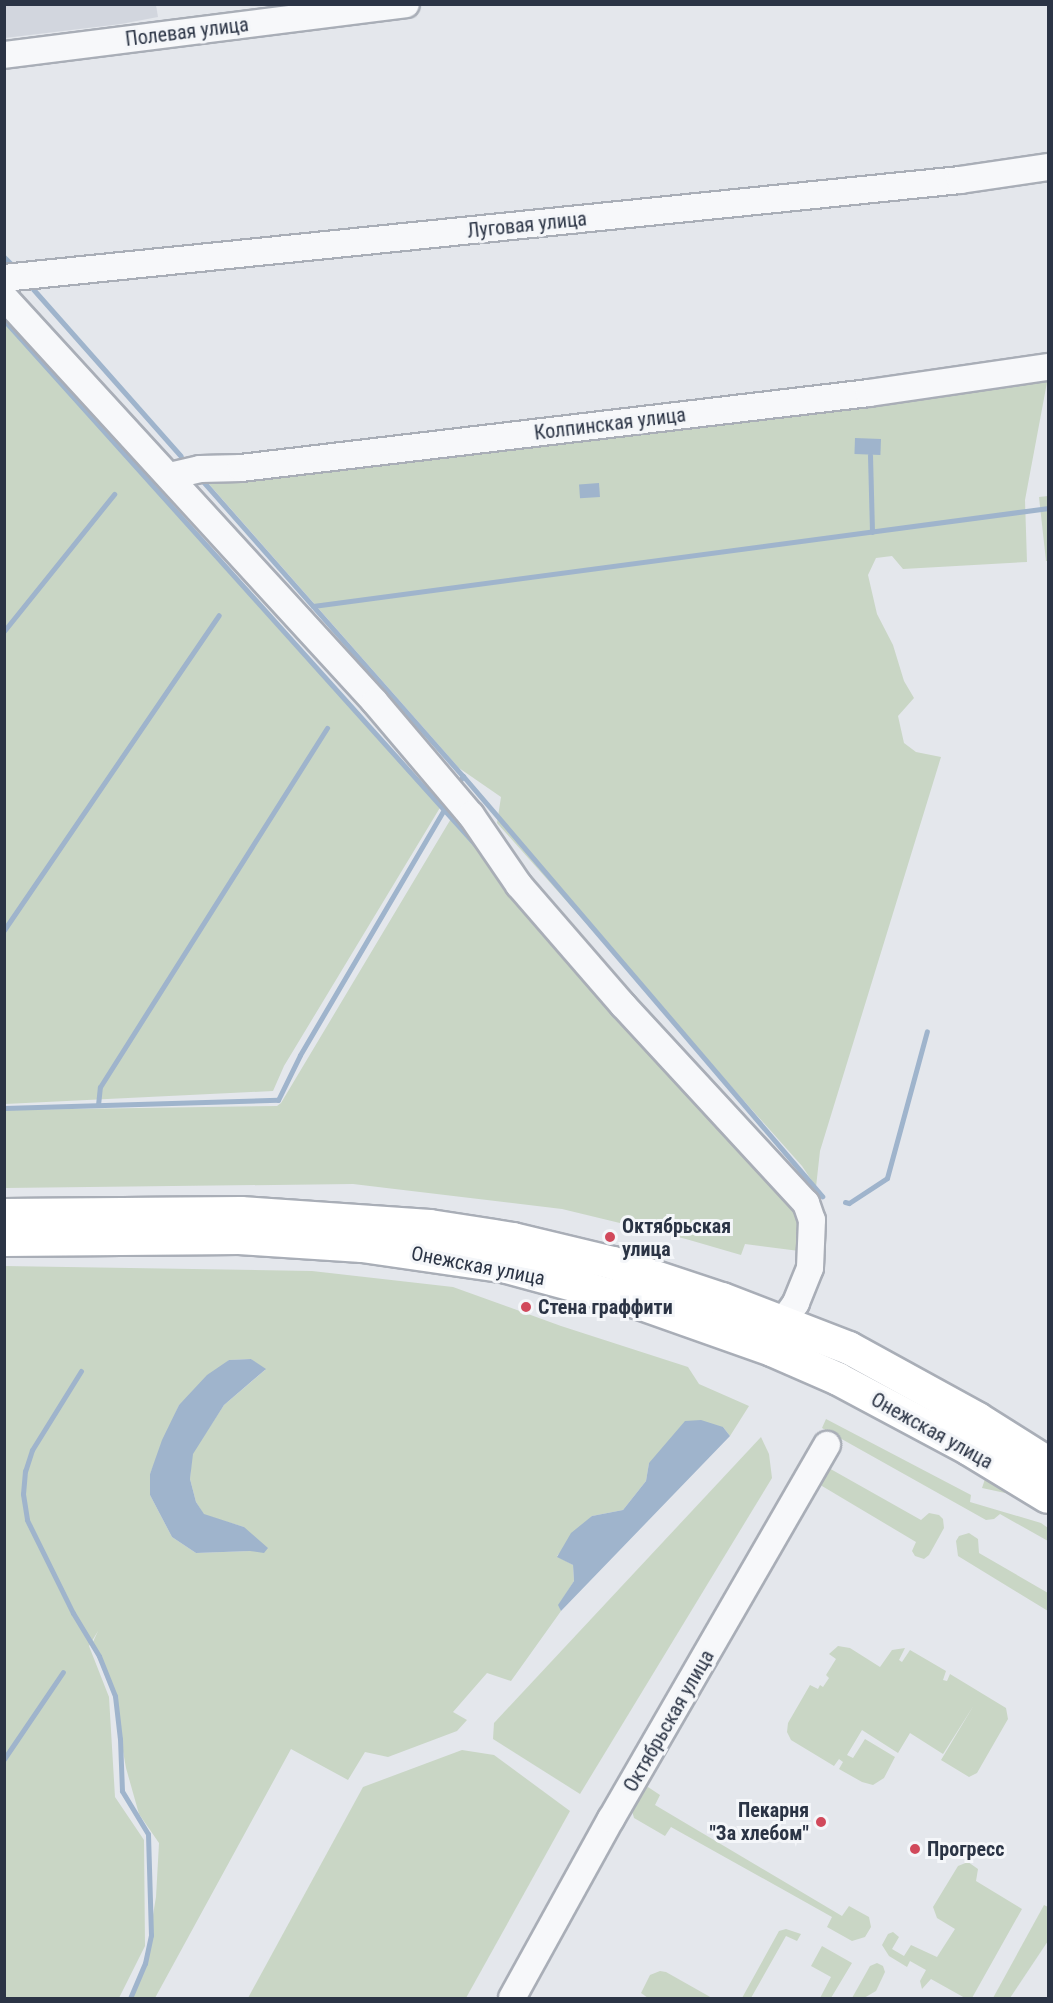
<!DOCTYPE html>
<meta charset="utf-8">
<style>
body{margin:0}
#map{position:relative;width:1053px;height:2003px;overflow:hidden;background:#e4e7ec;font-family:"Roboto Condensed",sans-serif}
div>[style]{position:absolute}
.built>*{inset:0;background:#d2d6de}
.green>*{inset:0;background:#c9d6c5}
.water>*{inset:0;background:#9fb4cc;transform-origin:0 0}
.stream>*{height:5px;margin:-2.5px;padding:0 2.5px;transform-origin:2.5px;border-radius:2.5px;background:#9fb4cc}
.roads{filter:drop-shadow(2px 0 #a9aeb7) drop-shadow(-2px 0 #a9aeb7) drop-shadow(0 2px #a9aeb7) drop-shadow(0 -2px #a9aeb7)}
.minor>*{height:26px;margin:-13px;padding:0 13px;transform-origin:13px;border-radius:13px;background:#f7f8fa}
.major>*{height:32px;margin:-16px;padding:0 16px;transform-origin:16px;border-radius:16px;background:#fff}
.dots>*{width:16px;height:16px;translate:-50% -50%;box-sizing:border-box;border:3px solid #f4f6f9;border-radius:50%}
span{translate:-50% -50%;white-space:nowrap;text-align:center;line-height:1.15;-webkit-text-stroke:6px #f4f6f9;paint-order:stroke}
.street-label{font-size:20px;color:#2b3445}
.poi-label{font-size:20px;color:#2b3445;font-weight:700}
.left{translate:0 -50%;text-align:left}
.right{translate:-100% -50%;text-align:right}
.frame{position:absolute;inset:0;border:6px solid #2b3445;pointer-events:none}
</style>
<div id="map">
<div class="built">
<i style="clip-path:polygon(4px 5px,156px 5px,158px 17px,121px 24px,5px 38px)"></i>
</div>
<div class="green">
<i style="clip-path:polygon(5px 320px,441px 806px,284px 1066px,273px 1091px,5px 1104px)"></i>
<i style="clip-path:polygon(1048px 377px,1025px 500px,1027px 562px,903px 569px,892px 556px,876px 558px,868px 575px,877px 614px,893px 645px,904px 681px,914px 698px,898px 716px,904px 743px,916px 752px,941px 757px,820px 1151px,816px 1187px,802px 1166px,497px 823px,501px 797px,459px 768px,201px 475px)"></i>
<i style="clip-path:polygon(1048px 496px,1048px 561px,1046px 561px,1039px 497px)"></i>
<i style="clip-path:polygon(452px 817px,623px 1012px,806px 1210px,807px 1252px,745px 1244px,741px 1255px,686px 1239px,562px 1209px,353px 1184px,5px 1188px,4px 1110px,277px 1106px,281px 1103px)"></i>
<i style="clip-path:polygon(evenodd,4px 1266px,312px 1271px,453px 1287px,561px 1326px,688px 1367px,699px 1384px,749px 1406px,730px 1436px,723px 1427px,649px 1463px,646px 1481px,623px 1510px,592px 1516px,557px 1556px,573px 1565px,574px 1581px,559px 1605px,561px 1611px,511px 1681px,487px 1673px,453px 1712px,467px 1720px,457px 1731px,388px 1757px,365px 1752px,348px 1780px,291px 1749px,155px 1998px,130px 1998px,145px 1963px,156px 1897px,159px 1843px,139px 1814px,126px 1768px,112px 1689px,92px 1644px,98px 1631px,89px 1646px,109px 1697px,115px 1797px,144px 1840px,145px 1946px,119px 1998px,5px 1998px,4px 1266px,251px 1359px,265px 1370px,224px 1405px,192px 1454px,190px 1479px,196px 1502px,204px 1515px,244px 1527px,250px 1551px,196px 1553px,172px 1537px,150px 1495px,150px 1474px,179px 1405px,229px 1360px,251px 1359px)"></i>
<i style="clip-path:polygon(826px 1419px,971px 1495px,970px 1502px,1041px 1523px,1048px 1528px,1048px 1541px,1000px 1514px,994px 1519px,986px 1520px,822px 1428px)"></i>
<i style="clip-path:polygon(761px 1437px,769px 1454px,772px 1478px,580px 1794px,493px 1739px,494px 1723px)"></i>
<i style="clip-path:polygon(827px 1467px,921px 1520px,929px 1513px,939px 1515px,943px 1519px,944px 1528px,929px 1555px,924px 1559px,915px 1556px,912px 1551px,916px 1542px,822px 1486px,819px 1482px)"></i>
<i style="clip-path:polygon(985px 1479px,1033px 1499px,982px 1488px)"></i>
<i style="clip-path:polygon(969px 1533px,978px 1539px,979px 1553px,1048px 1593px,1048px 1611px,958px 1556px,956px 1541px,959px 1536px)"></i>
<i style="clip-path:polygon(838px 1646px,850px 1648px,880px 1667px,892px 1650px,905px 1648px,899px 1660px,902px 1662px,910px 1650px,946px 1671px,943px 1680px,947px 1681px,950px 1674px,1006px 1708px,1008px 1719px,977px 1773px,969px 1777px,941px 1760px,974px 1705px,943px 1754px,910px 1733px,898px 1753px,862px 1730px,847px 1755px,853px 1758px,865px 1739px,895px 1757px,884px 1778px,873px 1785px,862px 1782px,839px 1769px,843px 1762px,839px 1759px,834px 1766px,791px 1740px,787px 1732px,788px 1723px,810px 1685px,818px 1689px,820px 1685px,823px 1687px,829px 1678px,826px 1675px,836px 1659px,829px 1654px)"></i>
<i style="clip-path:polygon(462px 1750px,494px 1755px,570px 1811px,466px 1998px,248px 1998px,363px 1787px)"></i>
<i style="clip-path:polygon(648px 1787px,660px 1795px,655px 1805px,842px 1916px,849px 1906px,869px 1917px,871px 1927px,865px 1937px,852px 1941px,827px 1927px,832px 1917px,671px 1827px,665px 1836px,634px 1818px,632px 1811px,635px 1800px,641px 1791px)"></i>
<i style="clip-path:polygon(968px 1862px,978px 1869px,976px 1881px,1022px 1909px,972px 1998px,965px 1998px,931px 1979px,922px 1989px,920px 1981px,926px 1970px,910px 1961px,907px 1967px,889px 1956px,882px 1945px,888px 1934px,893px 1932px,899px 1937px,892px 1949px,904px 1956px,911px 1945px,937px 1957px,955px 1929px,937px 1918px,933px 1907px,958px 1866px)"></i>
<i style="clip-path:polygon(1044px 1905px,1048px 1907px,1048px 1941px,1010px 1998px,993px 1998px)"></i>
<i style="clip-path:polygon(786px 1929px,801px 1934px,797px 1941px,786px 1936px,751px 1998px,742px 1998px,779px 1931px)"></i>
<i style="clip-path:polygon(822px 1946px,852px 1963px,831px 1998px,820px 1998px,831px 1977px,811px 1966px)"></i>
<i style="clip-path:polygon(877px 1963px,883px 1966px,885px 1972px,876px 1991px,864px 1998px,852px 1998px,870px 1966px)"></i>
<i style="clip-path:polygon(660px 1971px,666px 1972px,712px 1998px,648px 1998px,641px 1993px,650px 1975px)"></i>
</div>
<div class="water">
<i style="left:855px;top:438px;width:26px;height:16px;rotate:2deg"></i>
<i style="left:599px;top:483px;width:14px;height:20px;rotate:86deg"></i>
<i style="clip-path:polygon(251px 1359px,266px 1369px,224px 1405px,193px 1454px,190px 1479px,196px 1502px,204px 1514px,244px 1527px,268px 1548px,264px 1553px,250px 1551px,196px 1553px,172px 1537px,150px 1495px,150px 1474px,162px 1440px,179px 1405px,207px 1375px,229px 1360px)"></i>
<i style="clip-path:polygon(701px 1420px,723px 1427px,730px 1436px,561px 1611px,558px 1605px,574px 1581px,573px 1565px,557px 1557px,571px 1533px,592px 1516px,623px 1510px,646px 1481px,649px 1463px,685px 1421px)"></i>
</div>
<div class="stream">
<i style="left:4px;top:257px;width:10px;rotate:45deg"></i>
<i style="left:33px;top:289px;width:223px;rotate:48.5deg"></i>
<i style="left:4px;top:320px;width:712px;rotate:48.07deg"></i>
<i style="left:870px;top:455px;width:77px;rotate:88.5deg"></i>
<i style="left:200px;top:478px;width:397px;rotate:48.6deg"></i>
<i style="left:463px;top:776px;width:4px;rotate:124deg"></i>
<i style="left:313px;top:606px;width:742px;rotate:-7.59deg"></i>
<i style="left:4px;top:631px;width:176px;rotate:-51.2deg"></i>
<i style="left:463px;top:776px;width:553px;rotate:49.48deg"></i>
<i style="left:4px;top:930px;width:381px;rotate:-55.7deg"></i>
<i style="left:98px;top:1105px;width:18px;rotate:-84deg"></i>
<i style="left:100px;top:1087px;width:425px;rotate:-57.7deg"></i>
<i style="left:4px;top:1108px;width:274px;rotate:-1.7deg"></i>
<i style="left:278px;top:1100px;width:50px;rotate:-63.9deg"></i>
<i style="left:300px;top:1055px;width:286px;rotate:-59.6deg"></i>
<i style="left:845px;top:1202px;width:4px;rotate:14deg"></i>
<i style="left:849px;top:1203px;width:45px;rotate:-33.3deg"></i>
<i style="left:887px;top:1178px;width:152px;rotate:-74.8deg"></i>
<i style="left:81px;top:1371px;width:93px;rotate:121.8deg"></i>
<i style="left:32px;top:1450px;width:22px;rotate:108deg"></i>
<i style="left:25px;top:1471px;width:23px;rotate:95deg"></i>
<i style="left:23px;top:1494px;width:26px;rotate:81deg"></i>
<i style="left:27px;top:1520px;width:104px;rotate:63.7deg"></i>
<i style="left:73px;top:1613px;width:50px;rotate:58.8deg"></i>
<i style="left:99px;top:1656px;width:43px;rotate:68.2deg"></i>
<i style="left:115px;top:1696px;width:43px;rotate:83.4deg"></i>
<i style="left:120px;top:1739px;width:52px;rotate:87.8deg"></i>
<i style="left:122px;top:1791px;width:50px;rotate:58.8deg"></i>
<i style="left:148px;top:1834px;width:101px;rotate:88.3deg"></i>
<i style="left:151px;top:1935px;width:29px;rotate:102deg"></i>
<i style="left:145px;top:1963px;width:38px;rotate:113deg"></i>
<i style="left:4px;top:1759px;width:105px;rotate:-55.9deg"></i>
</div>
<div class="roads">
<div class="minor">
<i style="left:4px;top:55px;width:405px;rotate:-7.2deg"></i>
<i style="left:4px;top:278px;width:961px;rotate:-5.85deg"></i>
<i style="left:960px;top:180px;width:89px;rotate:-8.4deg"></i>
<i style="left:4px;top:297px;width:549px;rotate:47.51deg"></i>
<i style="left:375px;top:702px;width:148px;rotate:49.7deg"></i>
<i style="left:471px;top:815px;width:85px;rotate:55.6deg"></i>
<i style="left:519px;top:885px;width:159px;rotate:49.1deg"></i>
<i style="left:623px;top:1005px;width:270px;rotate:47.3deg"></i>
<i style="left:806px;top:1203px;width:18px;rotate:71deg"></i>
<i style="left:812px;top:1220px;width:48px;rotate:92.4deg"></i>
<i style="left:810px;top:1268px;width:38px;rotate:112deg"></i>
<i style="left:796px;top:1303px;width:22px;rotate:126deg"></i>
<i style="left:783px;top:1321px;width:19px;rotate:111deg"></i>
<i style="left:170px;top:476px;width:31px;rotate:-13deg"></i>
<i style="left:200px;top:469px;width:41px;rotate:-1.4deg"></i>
<i style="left:241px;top:468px;width:632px;rotate:-6.81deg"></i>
<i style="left:869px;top:393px;width:181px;rotate:-8.3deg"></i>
<i style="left:512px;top:1998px;width:205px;rotate:-61.1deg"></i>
<i style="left:611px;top:1819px;width:432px;rotate:-60deg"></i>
</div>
<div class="major">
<i style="left:4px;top:1215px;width:237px;rotate:-0.5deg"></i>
<i style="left:241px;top:1213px;width:189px;rotate:3.9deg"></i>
<i style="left:430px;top:1226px;width:84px;rotate:8.9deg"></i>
<i style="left:513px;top:1239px;width:103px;rotate:13.5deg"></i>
<i style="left:613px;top:1263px;width:115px;rotate:18.3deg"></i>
<i style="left:722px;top:1299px;width:136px;rotate:21.1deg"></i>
<i style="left:849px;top:1348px;width:147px;rotate:28.8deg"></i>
<i style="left:978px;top:1419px;width:83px;rotate:32.2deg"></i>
<i style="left:4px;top:1240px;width:235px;rotate:-0.5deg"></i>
<i style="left:239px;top:1238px;width:123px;rotate:3.7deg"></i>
<i style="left:362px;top:1246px;width:147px;rotate:8.2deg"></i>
<i style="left:507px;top:1267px;width:134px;rotate:15.2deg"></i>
<i style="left:636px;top:1302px;width:144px;rotate:19.4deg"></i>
<i style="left:772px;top:1350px;width:72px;rotate:23.7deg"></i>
<i style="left:838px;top:1379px;width:149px;rotate:28.1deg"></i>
<i style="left:969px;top:1449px;width:92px;rotate:31.3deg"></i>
</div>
</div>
<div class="dots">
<i style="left:610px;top:1237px;background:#d1495b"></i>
<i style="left:526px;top:1307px;background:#d1495b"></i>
<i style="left:821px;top:1822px;background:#d1495b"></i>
<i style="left:915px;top:1849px;background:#d1495b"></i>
</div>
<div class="street-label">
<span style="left:187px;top:32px;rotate:-7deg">Полевая улица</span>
<span style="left:527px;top:225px;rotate:-6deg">Луговая улица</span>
<span style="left:610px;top:424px;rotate:-7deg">Колпинская улица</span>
<span style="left:478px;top:1266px;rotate:11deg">Онежская улица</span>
<span style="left:932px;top:1431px;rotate:29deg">Онежская улица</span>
<span style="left:669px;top:1721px;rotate:-60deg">Октябрьская улица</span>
</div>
<div class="poi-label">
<span class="left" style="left:622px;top:1238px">Октябрьская<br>улица</span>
<span class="left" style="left:538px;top:1307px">Стена граффити</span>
<span class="right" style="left:809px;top:1822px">Пекарня<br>"За хлебом"</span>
<span class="left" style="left:927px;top:1849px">Прогресс</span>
</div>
<div class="frame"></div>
</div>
